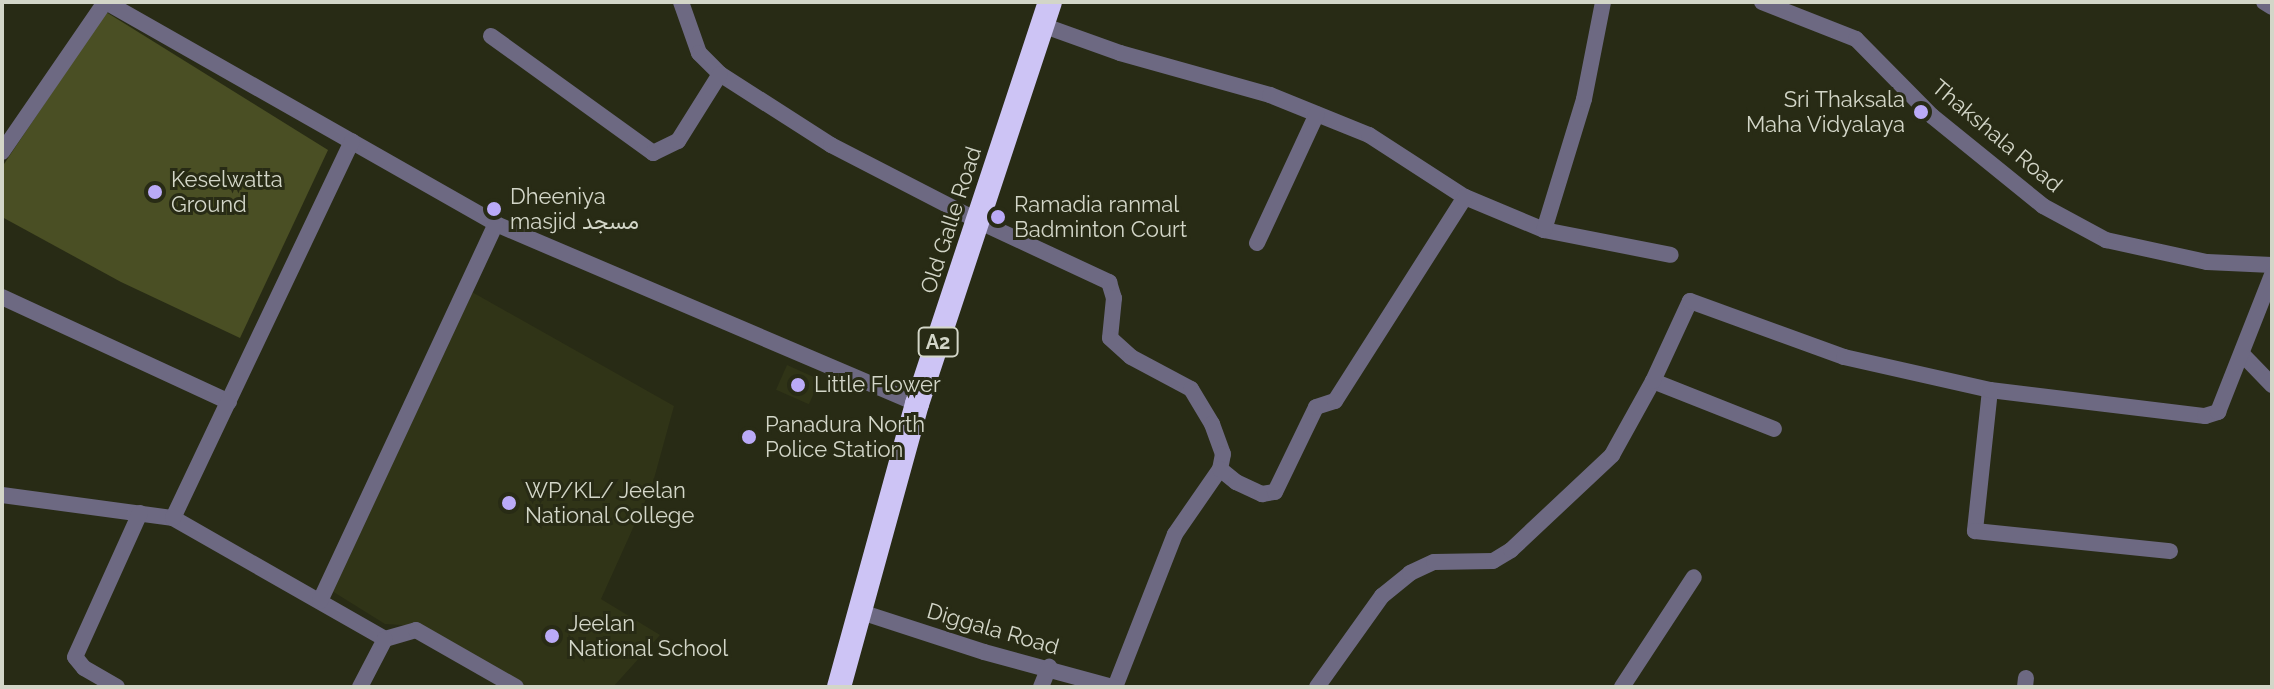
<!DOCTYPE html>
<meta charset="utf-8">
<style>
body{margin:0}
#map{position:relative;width:2274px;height:689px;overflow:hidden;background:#282b15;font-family:Raleway,Vazirmatn,sans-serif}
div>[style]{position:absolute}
.built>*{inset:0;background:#303417;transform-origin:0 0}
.green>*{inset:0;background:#4a4f24}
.street>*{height:16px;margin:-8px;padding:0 8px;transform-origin:8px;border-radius:8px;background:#6d6982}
.highway>*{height:24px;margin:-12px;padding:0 12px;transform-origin:12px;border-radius:12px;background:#cdc4f5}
.dots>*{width:22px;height:22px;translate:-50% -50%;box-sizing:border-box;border:4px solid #282b15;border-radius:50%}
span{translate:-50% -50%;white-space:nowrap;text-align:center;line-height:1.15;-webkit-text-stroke:6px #282b15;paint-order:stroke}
.shield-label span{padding:2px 6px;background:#282b15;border:2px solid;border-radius:6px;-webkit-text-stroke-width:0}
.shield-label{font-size:20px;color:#d3d6c8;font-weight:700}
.poi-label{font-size:22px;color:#d3d6c8}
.right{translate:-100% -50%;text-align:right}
.left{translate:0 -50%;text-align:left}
.street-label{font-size:22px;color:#d3d6c8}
.frame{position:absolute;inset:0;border:4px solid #d3d6c8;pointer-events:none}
</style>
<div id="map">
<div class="built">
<i style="clip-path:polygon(472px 292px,674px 406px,652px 486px,601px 599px,660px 635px,613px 687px,525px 687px,418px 626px,385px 624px,332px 591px)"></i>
<i style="left:787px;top:365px;width:36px;height:27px;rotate:24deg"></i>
</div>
<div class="green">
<i style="clip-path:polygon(106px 12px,328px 150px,240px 338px,121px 282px,2px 217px,2px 167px)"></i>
</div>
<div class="street">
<i style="left:106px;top:2px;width:449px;rotate:29.6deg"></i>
<i style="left:496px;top:224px;width:458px;rotate:23.1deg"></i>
<i style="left:681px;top:2px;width:54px;rotate:70.6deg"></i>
<i style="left:699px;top:53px;width:30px;rotate:45deg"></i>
<i style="left:720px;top:74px;width:132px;rotate:32.6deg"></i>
<i style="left:831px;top:145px;width:165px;rotate:27.3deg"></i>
<i style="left:978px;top:221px;width:145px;rotate:25deg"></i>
<i style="left:1109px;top:282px;width:17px;rotate:73deg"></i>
<i style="left:1114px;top:298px;width:40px;rotate:95.7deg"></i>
<i style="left:1110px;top:338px;width:28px;rotate:42deg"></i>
<i style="left:1131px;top:357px;width:68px;rotate:28.1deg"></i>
<i style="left:1191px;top:389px;width:41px;rotate:59deg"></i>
<i style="left:1212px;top:424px;width:32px;rotate:70deg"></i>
<i style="left:1223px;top:454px;width:15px;rotate:101deg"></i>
<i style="left:1220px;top:469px;width:79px;rotate:124.7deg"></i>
<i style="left:1175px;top:534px;width:164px;rotate:111.4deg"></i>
<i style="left:1762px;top:2px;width:101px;rotate:21.5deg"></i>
<i style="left:1856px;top:39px;width:108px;rotate:45.4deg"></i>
<i style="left:1932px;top:116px;width:143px;rotate:39deg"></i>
<i style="left:2043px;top:206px;width:72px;rotate:28.4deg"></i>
<i style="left:2106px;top:240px;width:103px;rotate:12.3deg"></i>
<i style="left:2207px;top:262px;width:65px;rotate:2.6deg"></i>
<i style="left:2264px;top:2px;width:9px;rotate:32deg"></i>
<i style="left:1042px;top:25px;width:83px;rotate:19.7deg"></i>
<i style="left:1120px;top:53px;width:156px;rotate:15.6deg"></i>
<i style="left:1270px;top:95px;width:107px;rotate:22deg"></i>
<i style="left:1369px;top:135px;width:114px;rotate:32.9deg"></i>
<i style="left:1465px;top:197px;width:86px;rotate:22.7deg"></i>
<i style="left:1544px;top:230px;width:129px;rotate:11.1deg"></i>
<i style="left:491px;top:36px;width:200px;rotate:35.8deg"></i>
<i style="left:653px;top:153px;width:28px;rotate:-26deg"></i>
<i style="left:678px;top:141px;width:79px;rotate:-57.9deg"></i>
<i style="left:2px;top:152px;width:182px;rotate:-55.5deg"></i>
<i style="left:1544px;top:230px;width:137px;rotate:-73deg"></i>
<i style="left:1584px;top:99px;width:99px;rotate:-78.9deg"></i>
<i style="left:1257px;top:243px;width:142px;rotate:-65.1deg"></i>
<i style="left:2px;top:297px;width:250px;rotate:24.8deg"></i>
<i style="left:2243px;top:355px;width:42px;rotate:46deg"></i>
<i style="left:1653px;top:381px;width:130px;rotate:21.6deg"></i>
<i style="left:1990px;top:390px;width:142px;rotate:96.1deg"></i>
<i style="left:1975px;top:531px;width:196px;rotate:5.9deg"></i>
<i style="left:1220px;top:469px;width:21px;rotate:39deg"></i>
<i style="left:1236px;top:482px;width:29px;rotate:25deg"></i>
<i style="left:1262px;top:494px;width:13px;rotate:-9deg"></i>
<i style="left:1275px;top:492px;width:94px;rotate:-64.2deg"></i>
<i style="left:1316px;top:407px;width:20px;rotate:-18deg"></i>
<i style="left:1335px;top:401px;width:242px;rotate:-57.5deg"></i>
<i style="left:2px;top:495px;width:173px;rotate:7.7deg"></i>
<i style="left:173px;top:518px;width:244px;rotate:29.7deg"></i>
<i style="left:385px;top:639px;width:32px;rotate:-16deg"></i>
<i style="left:416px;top:630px;width:115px;rotate:29.7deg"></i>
<i style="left:173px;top:518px;width:417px;rotate:-64.6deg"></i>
<i style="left:320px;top:601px;width:416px;rotate:-65deg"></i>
<i style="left:861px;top:612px;width:129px;rotate:18deg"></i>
<i style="left:984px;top:652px;width:134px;rotate:15.2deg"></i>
<i style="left:117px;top:687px;width:38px;rotate:-150deg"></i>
<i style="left:84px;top:668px;width:14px;rotate:-129deg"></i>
<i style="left:75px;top:657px;width:158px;rotate:-65.7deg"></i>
<i style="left:360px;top:687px;width:54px;rotate:-62.5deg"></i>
<i style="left:1041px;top:687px;width:22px;rotate:-68deg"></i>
<i style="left:1317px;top:687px;width:112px;rotate:-54.5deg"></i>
<i style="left:1382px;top:596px;width:36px;rotate:-39deg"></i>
<i style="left:1410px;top:573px;width:26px;rotate:-25deg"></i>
<i style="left:1434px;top:562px;width:59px;rotate:-1deg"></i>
<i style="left:1493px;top:561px;width:21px;rotate:-31deg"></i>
<i style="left:1511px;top:550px;width:139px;rotate:-43.2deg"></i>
<i style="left:1612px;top:455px;width:85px;rotate:-61deg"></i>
<i style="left:1653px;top:381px;width:88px;rotate:-65.2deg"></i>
<i style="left:1690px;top:301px;width:164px;rotate:20deg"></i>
<i style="left:1844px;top:357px;width:150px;rotate:12.7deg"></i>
<i style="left:1990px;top:390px;width:217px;rotate:6.9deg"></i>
<i style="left:2205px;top:416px;width:14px;rotate:-17deg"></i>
<i style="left:2218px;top:412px;width:147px;rotate:-68.5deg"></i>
<i style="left:1622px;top:687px;width:131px;rotate:-56.8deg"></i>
<i style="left:2025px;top:687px;width:9px;rotate:-84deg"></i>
</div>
<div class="highway">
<i style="left:839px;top:687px;width:294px;rotate:-74.6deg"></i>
<i style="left:917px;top:404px;width:423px;rotate:-71.7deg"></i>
</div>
<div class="dots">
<i style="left:1921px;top:112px;background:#baaaf7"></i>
<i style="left:155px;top:192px;background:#baaaf7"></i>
<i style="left:494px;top:209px;background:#baaaf7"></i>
<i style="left:998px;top:217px;background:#baaaf7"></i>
<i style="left:798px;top:385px;background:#baaaf7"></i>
<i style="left:749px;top:437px;background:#baaaf7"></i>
<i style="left:509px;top:503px;background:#baaaf7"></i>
<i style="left:552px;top:636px;background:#baaaf7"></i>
</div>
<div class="shield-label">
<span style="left:938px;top:342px">A2</span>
</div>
<div class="poi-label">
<span class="right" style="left:1905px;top:112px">Sri Thaksala<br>Maha Vidyalaya</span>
<span class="left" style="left:171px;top:192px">Keselwatta<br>Ground</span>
<span class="left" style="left:510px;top:209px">Dheeniya<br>masjid مسجد</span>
<span class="left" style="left:1014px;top:217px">Ramadia ranmal<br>Badminton Court</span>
<span class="left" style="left:814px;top:385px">Little Flower</span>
<span class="left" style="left:765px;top:437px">Panadura North<br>Police Station</span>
<span class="left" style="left:525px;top:503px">WP/KL/ Jeelan<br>National College</span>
<span class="left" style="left:568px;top:636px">Jeelan<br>National School</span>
</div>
<div class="street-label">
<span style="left:1997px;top:136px;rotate:40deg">Thakshala Road</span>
<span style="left:951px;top:220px;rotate:-72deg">Old Galle Road</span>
<span style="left:993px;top:629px;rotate:16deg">Diggala Road</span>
</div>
<div class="frame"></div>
</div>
